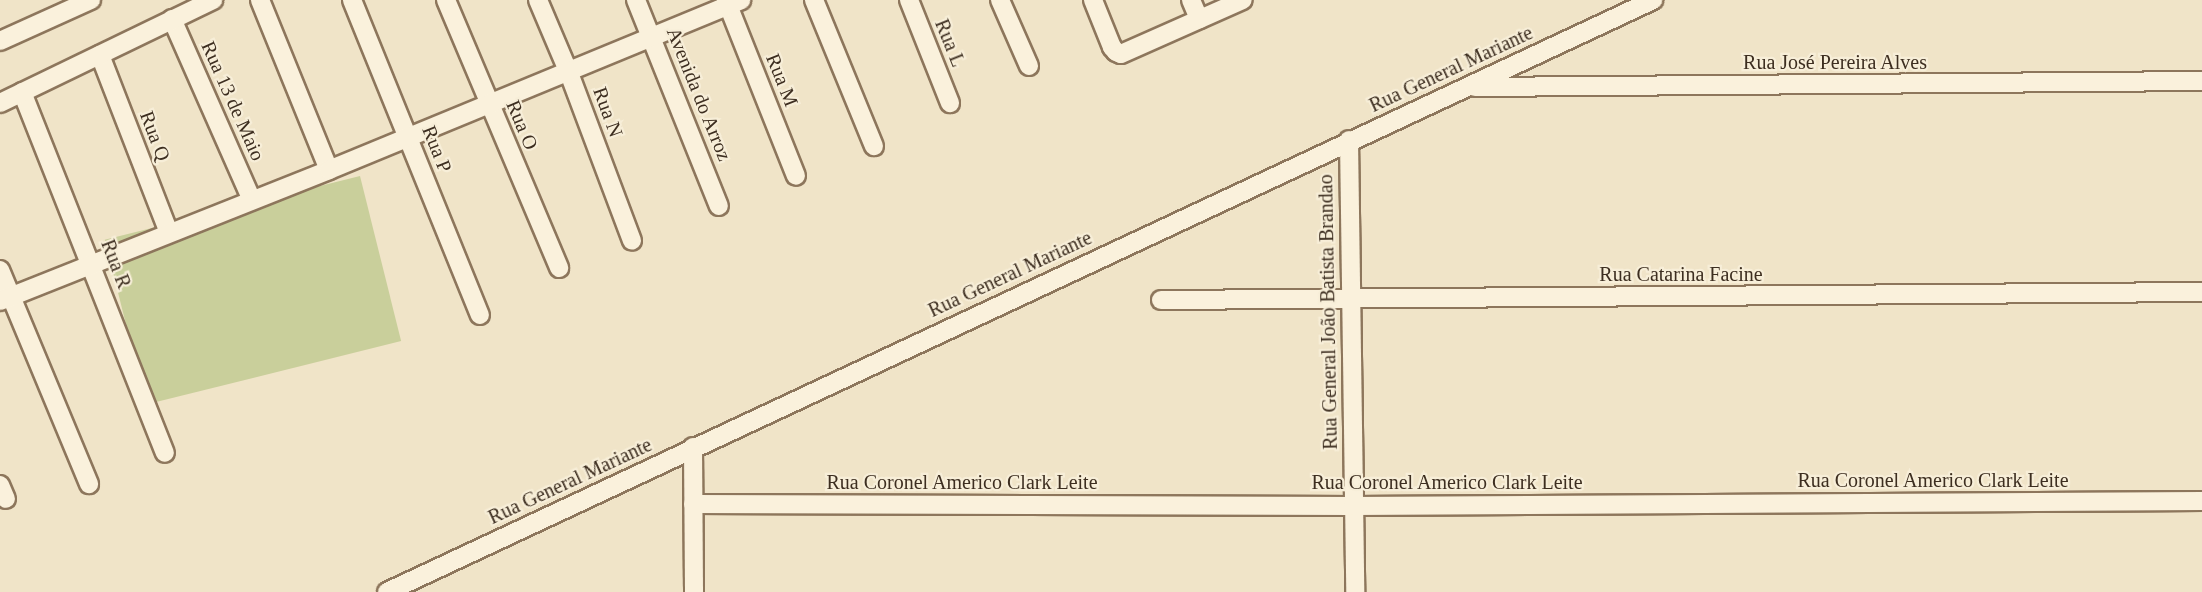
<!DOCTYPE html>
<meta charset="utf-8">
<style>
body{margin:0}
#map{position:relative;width:2202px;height:592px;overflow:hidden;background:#f0e4c8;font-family:"Times New Roman",serif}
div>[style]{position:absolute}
.green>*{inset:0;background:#c9cf9b;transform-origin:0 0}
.roads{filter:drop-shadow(2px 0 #8d765c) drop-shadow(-2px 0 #8d765c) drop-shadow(0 2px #8d765c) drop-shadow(0 -2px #8d765c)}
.minor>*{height:18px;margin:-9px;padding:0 9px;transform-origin:9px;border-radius:9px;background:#faf1dc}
span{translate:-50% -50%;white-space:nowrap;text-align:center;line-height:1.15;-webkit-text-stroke:4.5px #f7eed8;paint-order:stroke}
.street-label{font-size:20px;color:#3d2e20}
</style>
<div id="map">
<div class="green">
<i style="left:360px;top:176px;width:170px;height:263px;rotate:76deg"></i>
</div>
<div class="roads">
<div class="minor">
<i style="left:260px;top:0;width:183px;rotate:67.9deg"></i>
<i style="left:352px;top:0;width:340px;rotate:67.9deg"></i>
<i style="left:446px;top:0;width:291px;rotate:67.1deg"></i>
<i style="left:538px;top:0;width:79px;rotate:67deg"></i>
<i style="left:569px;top:73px;width:179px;rotate:69.4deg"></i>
<i style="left:636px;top:0;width:222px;rotate:68.1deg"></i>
<i style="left:726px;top:0;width:189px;rotate:68.3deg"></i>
<i style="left:814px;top:0;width:158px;rotate:67.7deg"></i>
<i style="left:909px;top:0;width:111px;rotate:68.3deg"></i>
<i style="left:1000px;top:0;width:72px;rotate:66.3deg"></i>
<i style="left:1093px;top:0;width:51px;rotate:68deg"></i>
<i style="left:1112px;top:47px;width:6px;rotate:51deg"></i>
<i style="left:1116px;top:52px;width:5px;rotate:22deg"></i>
<i style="left:1121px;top:54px;width:133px;rotate:-23.9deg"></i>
<i style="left:1191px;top:0;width:21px;rotate:67deg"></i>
<i style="left:172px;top:19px;width:198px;rotate:66.2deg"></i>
<i style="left:0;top:41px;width:100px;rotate:-24.3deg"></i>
<i style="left:100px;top:55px;width:191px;rotate:68.8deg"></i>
<i style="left:1475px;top:87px;width:727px;rotate:-0.47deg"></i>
<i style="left:22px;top:92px;width:388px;rotate:68.4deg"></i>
<i style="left:0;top:103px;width:237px;rotate:-25.8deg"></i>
<i style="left:1349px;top:140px;width:452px;rotate:89.2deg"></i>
<i style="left:0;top:270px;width:232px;rotate:67.4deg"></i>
<i style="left:1161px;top:300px;width:1041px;rotate:-0.44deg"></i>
<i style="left:0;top:301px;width:354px;rotate:-21.7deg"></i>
<i style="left:329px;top:170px;width:446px;rotate:-22.4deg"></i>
<i style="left:693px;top:447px;width:145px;rotate:89.6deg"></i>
<i style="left:0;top:485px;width:15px;rotate:67deg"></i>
<i style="left:693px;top:504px;width:660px;rotate:0.17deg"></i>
<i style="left:1353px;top:506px;width:849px;rotate:-0.34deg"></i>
<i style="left:387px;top:592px;width:1398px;rotate:-25.06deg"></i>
</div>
</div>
<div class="street-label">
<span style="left:950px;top:43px;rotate:68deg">Rua L</span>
<span style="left:1835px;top:62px">Rua José Pereira Alves</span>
<span style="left:1451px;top:69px;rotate:-25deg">Rua General Mariante</span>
<span style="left:782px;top:80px;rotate:68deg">Rua M</span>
<span style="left:699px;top:94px;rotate:68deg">Avenida do Arroz</span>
<span style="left:233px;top:101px;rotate:66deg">Rua 13 de Maio</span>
<span style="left:608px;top:112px;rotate:70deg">Rua N</span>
<span style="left:522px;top:125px;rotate:67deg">Rua O</span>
<span style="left:155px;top:136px;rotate:69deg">Rua Q</span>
<span style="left:437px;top:149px;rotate:68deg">Rua P</span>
<span style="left:116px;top:264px;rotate:69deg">Rua R</span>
<span style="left:1010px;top:274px;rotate:-25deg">Rua General Mariante</span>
<span style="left:1681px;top:274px">Rua Catarina Facine</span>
<span style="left:1328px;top:312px;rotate:-91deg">Rua General João Batista Brandao</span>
<span style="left:1933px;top:480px">Rua Coronel Americo Clark Leite</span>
<span style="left:570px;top:481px;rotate:-25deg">Rua General Mariante</span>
<span style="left:962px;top:482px">Rua Coronel Americo Clark Leite</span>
<span style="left:1447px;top:482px">Rua Coronel Americo Clark Leite</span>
</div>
</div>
